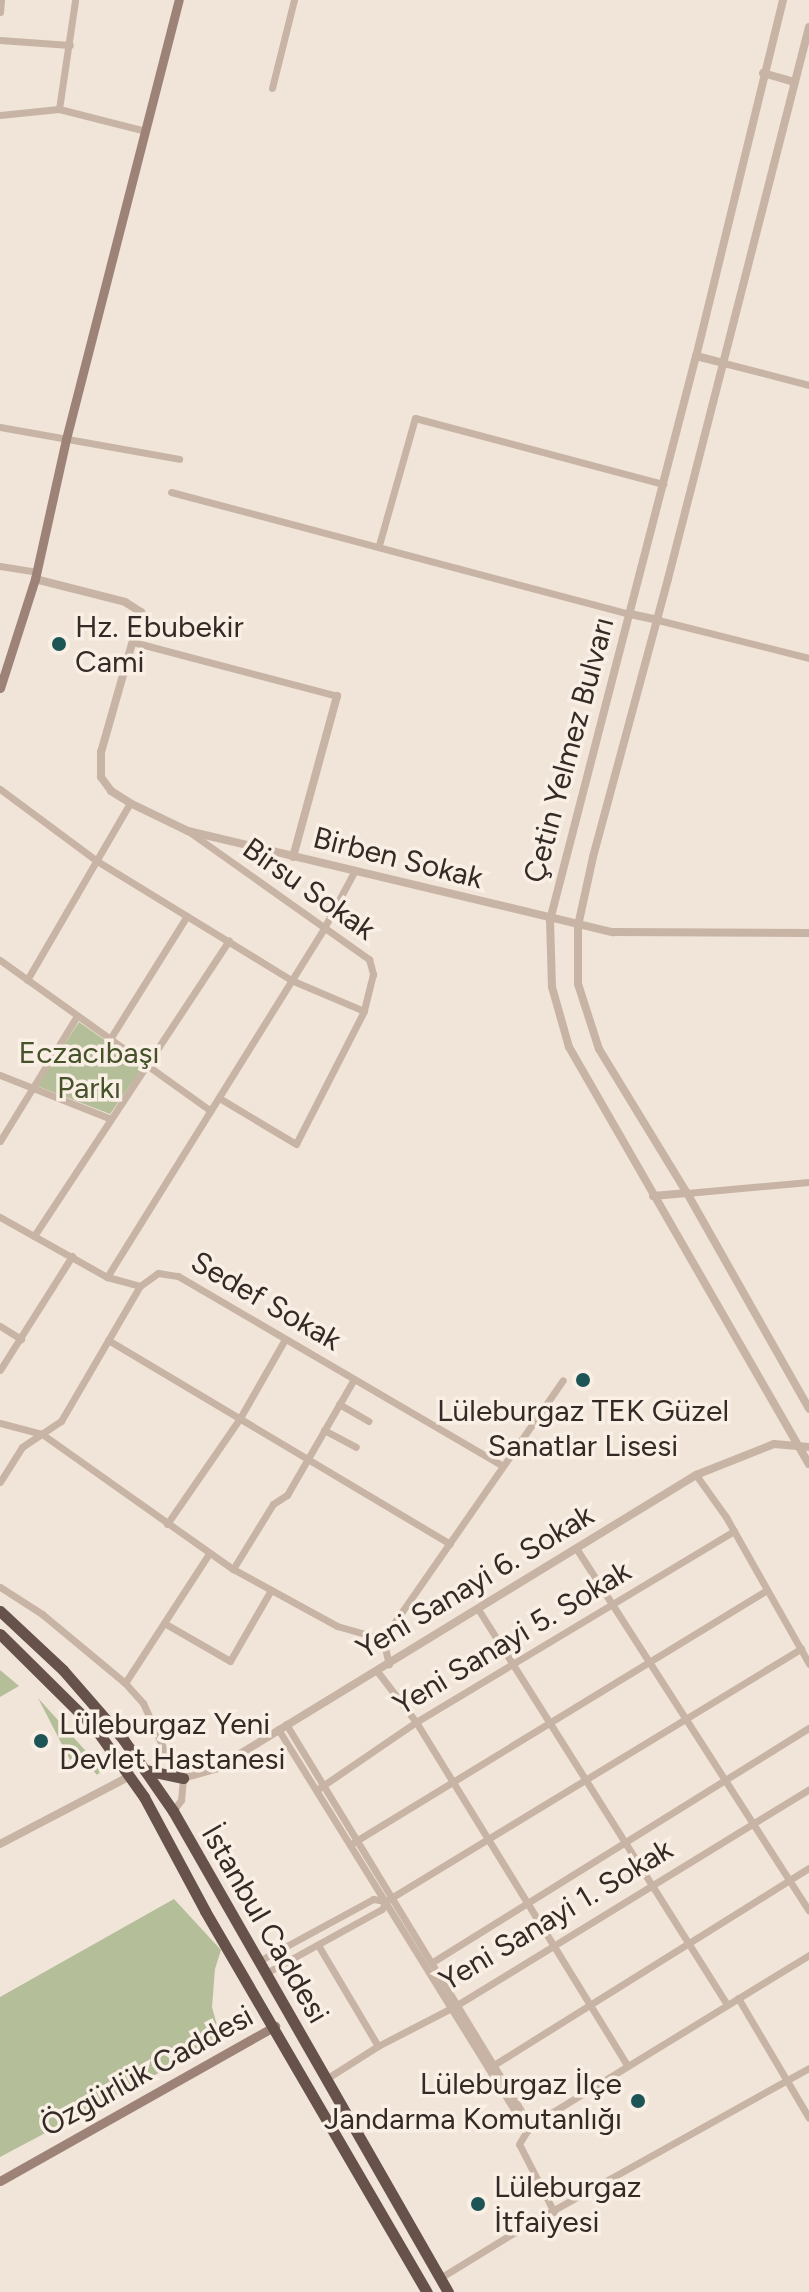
<!DOCTYPE html>
<meta charset="utf-8">
<style>
body{margin:0}
#map{position:relative;width:809px;height:2292px;overflow:hidden;background:#f1e4d9;font-family:Figtree,sans-serif}
div>[style]{position:absolute}
.green>*{inset:0;background:#b4bf99}
.minor>*{height:7px;margin:-3.5px;padding:0 3.5px;transform-origin:3.5px;border-radius:3.5px;background:#c8b4a5}
.tertiary>*{height:8px;margin:-4px;padding:0 4px;transform-origin:4px;border-radius:4px;background:#c8b4a5}
.secondary>*{height:9px;margin:-4.5px;padding:0 4.5px;transform-origin:4.5px;border-radius:4.5px;background:#9c8277}
.trunk>*{height:11px;margin:-5.5px;padding:0 5.5px;transform-origin:5.5px;border-radius:5.5px;background:#66524a}
.dots>*{width:22px;height:22px;translate:-50% -50%;box-sizing:border-box;border:4px solid #f9efe5;border-radius:50%}
span{translate:-50% -50%;white-space:nowrap;text-align:center;line-height:1.15;-webkit-text-stroke:7px #f9efe5;paint-order:stroke}
.poi-label{font-size:30px;color:#342a26}
.left{translate:0 -50%;text-align:left}
.right{translate:-100% -50%;text-align:right}
.street-label{font-size:30px;color:#342a26}
.park-label{font-size:30px;color:#45522a}
</style>
<div id="map">
<div class="green">
<i style="clip-path:polygon(79px 1022px,143px 1067px,110px 1114px,37px 1086px)"></i>
<i style="clip-path:polygon(0 1670px,19px 1686px,0 1697px)"></i>
<i style="clip-path:polygon(38px 1698px,103px 1770px,97px 1775px,78px 1752px,70px 1760px)"></i>
<i style="clip-path:polygon(174px 1899px,221px 1950px,215px 1969px,212px 2007px,221px 2040px,0 2157px,0 1997px)"></i>
</div>
<div class="minor">
<i style="left:0;top:12px;width:12px;rotate:-85deg"></i>
<i style="left:0;top:40px;width:70px;rotate:4.1deg"></i>
<i style="left:272px;top:88px;width:91px;rotate:-76deg"></i>
<i style="left:59px;top:109px;width:110px;rotate:-81.6deg"></i>
<i style="left:0;top:115px;width:59px;rotate:-5.8deg"></i>
<i style="left:59px;top:109px;width:89px;rotate:14.3deg"></i>
<i style="left:724px;top:363px;width:88px;rotate:14.5deg"></i>
<i style="left:0;top:427px;width:182px;rotate:10.1deg"></i>
<i style="left:171px;top:492px;width:475px;rotate:14.9deg"></i>
<i style="left:379px;top:545px;width:132px;rotate:-74.2deg"></i>
<i style="left:415px;top:418px;width:257px;rotate:14.9deg"></i>
<i style="left:0;top:566px;width:36px;rotate:9deg"></i>
<i style="left:658px;top:620px;width:156px;rotate:14.1deg"></i>
<i style="left:133px;top:642px;width:211px;rotate:14.8deg"></i>
<i style="left:0;top:789px;width:121px;rotate:36.6deg"></i>
<i style="left:97px;top:861px;width:228px;rotate:31.5deg"></i>
<i style="left:291px;top:980px;width:79px;rotate:23deg"></i>
<i style="left:188px;top:831px;width:222px;rotate:35.3deg"></i>
<i style="left:369px;top:959px;width:16px;rotate:75deg"></i>
<i style="left:373px;top:974px;width:38px;rotate:104deg"></i>
<i style="left:364px;top:1011px;width:149px;rotate:117.1deg"></i>
<i style="left:296px;top:1144px;width:90px;rotate:-149.1deg"></i>
<i style="left:0;top:960px;width:259px;rotate:35.6deg"></i>
<i style="left:27px;top:980px;width:205px;rotate:-59.8deg"></i>
<i style="left:110px;top:1039px;width:145px;rotate:-58deg"></i>
<i style="left:0;top:1075px;width:119px;rotate:21.6deg"></i>
<i style="left:0;top:1141px;width:147px;rotate:-58.4deg"></i>
<i style="left:687px;top:1193px;width:122px;rotate:-5.2deg"></i>
<i style="left:0;top:1217px;width:123px;rotate:29.3deg"></i>
<i style="left:107px;top:1277px;width:34px;rotate:15deg"></i>
<i style="left:140px;top:1286px;width:22px;rotate:-36deg"></i>
<i style="left:158px;top:1273px;width:20px;rotate:9deg"></i>
<i style="left:178px;top:1276px;width:376px;rotate:30.3deg"></i>
<i style="left:34px;top:1236px;width:354px;rotate:-56.6deg"></i>
<i style="left:107px;top:1277px;width:411px;rotate:-58.1deg"></i>
<i style="left:324px;top:928px;width:64px;rotate:-61.8deg"></i>
<i style="left:0;top:1326px;width:25px;rotate:32deg"></i>
<i style="left:108px;top:1340px;width:398px;rotate:30.8deg"></i>
<i style="left:0;top:1370px;width:135px;rotate:-57.7deg"></i>
<i style="left:339px;top:1404px;width:34px;rotate:30deg"></i>
<i style="left:0;top:1423px;width:43px;rotate:14.7deg"></i>
<i style="left:42px;top:1434px;width:234px;rotate:35.3deg"></i>
<i style="left:233px;top:1569px;width:119px;rotate:28.7deg"></i>
<i style="left:337px;top:1626px;width:48px;rotate:15.8deg"></i>
<i style="left:383px;top:1639px;width:26px;rotate:77deg"></i>
<i style="left:324px;top:1430px;width:36px;rotate:28deg"></i>
<i style="left:696px;top:1475px;width:52px;rotate:54.5deg"></i>
<i style="left:726px;top:1517px;width:169px;rotate:60.5deg"></i>
<i style="left:0;top:1482px;width:41px;rotate:-57.8deg"></i>
<i style="left:22px;top:1447px;width:47px;rotate:-33.7deg"></i>
<i style="left:61px;top:1421px;width:156px;rotate:-59.7deg"></i>
<i style="left:167px;top:1524px;width:129px;rotate:-55.4deg"></i>
<i style="left:240px;top:1418px;width:91px;rotate:-60.3deg"></i>
<i style="left:576px;top:1548px;width:431px;rotate:57.3deg"></i>
<i style="left:233px;top:1569px;width:76px;rotate:-58.4deg"></i>
<i style="left:273px;top:1504px;width:17px;rotate:-33deg"></i>
<i style="left:287px;top:1495px;width:134px;rotate:-60deg"></i>
<i style="left:0;top:1587px;width:50px;rotate:32.7deg"></i>
<i style="left:42px;top:1614px;width:108px;rotate:39.7deg"></i>
<i style="left:125px;top:1683px;width:27px;rotate:48deg"></i>
<i style="left:143px;top:1703px;width:56px;rotate:65.7deg"></i>
<i style="left:166px;top:1754px;width:29px;rotate:55deg"></i>
<i style="left:183px;top:1778px;width:22px;rotate:95deg"></i>
<i style="left:181px;top:1800px;width:14px;rotate:126deg"></i>
<i style="left:478px;top:1609px;width:468px;rotate:57.8deg"></i>
<i style="left:164px;top:1623px;width:76px;rotate:29.9deg"></i>
<i style="left:230px;top:1661px;width:82px;rotate:-60deg"></i>
<i style="left:383px;top:1639px;width:315px;rotate:-55.2deg"></i>
<i style="left:377px;top:1671px;width:64px;rotate:52.6deg"></i>
<i style="left:416px;top:1722px;width:404px;rotate:58.4deg"></i>
<i style="left:125px;top:1683px;width:153px;rotate:-57deg"></i>
<i style="left:286px;top:1724px;width:470px;rotate:58.7deg"></i>
<i style="left:278px;top:1729px;width:473px;rotate:58.2deg"></i>
<i style="left:318px;top:1789px;width:119px;rotate:-34.4deg"></i>
<i style="left:416px;top:1722px;width:371px;rotate:-31deg"></i>
<i style="left:351px;top:1844px;width:487px;rotate:-31.4deg"></i>
<i style="left:318px;top:1945px;width:117px;rotate:59.3deg"></i>
<i style="left:259px;top:1961px;width:130px;rotate:-28.5deg"></i>
<i style="left:373px;top:1899px;width:13px;rotate:9deg"></i>
<i style="left:431px;top:1963px;width:445px;rotate:-31.9deg"></i>
<i style="left:266px;top:1973px;width:132px;rotate:-28.9deg"></i>
<i style="left:382px;top:1909px;width:9px;rotate:-63deg"></i>
<i style="left:386px;top:1901px;width:486px;rotate:-31.3deg"></i>
<i style="left:738px;top:1998px;width:139px;rotate:59.4deg"></i>
<i style="left:492px;top:2066px;width:374px;rotate:-32deg"></i>
<i style="left:326px;top:2079px;width:62px;rotate:-32.4deg"></i>
<i style="left:378px;top:2046px;width:89px;rotate:-27.4deg"></i>
<i style="left:457px;top:2005px;width:413px;rotate:-31.5deg"></i>
<i style="left:554px;top:2212px;width:76px;rotate:-117.2deg"></i>
<i style="left:519px;top:2144px;width:21px;rotate:-59deg"></i>
<i style="left:530px;top:2126px;width:327px;rotate:-31.5deg"></i>
<i style="left:440px;top:2278px;width:100px;rotate:-31.5deg"></i>
<i style="left:525px;top:2226px;width:325px;rotate:-29.1deg"></i>
</div>
<div class="tertiary">
<i style="left:783px;top:0;width:366px;rotate:103.7deg"></i>
<i style="left:696px;top:356px;width:583px;rotate:104.51deg"></i>
<i style="left:550px;top:920px;width:67px;rotate:88.3deg"></i>
<i style="left:552px;top:987px;width:62px;rotate:74.2deg"></i>
<i style="left:569px;top:1047px;width:481px;rotate:60.1deg"></i>
<i style="left:809px;top:27px;width:570px;rotate:104.33deg"></i>
<i style="left:668px;top:579px;width:288px;rotate:105.1deg"></i>
<i style="left:593px;top:857px;width:71px;rotate:102.3deg"></i>
<i style="left:578px;top:926px;width:58px;rotate:90deg"></i>
<i style="left:578px;top:984px;width:68px;rotate:72.1deg"></i>
<i style="left:599px;top:1049px;width:169px;rotate:58.6deg"></i>
<i style="left:687px;top:1193px;width:248px;rotate:60.5deg"></i>
<i style="left:763px;top:73px;width:33px;rotate:16deg"></i>
<i style="left:696px;top:356px;width:29px;rotate:14deg"></i>
<i style="left:35px;top:579px;width:93px;rotate:14.3deg"></i>
<i style="left:125px;top:602px;width:19px;rotate:32deg"></i>
<i style="left:141px;top:612px;width:146px;rotate:105.9deg"></i>
<i style="left:101px;top:752px;width:25px;rotate:90deg"></i>
<i style="left:101px;top:777px;width:17px;rotate:54deg"></i>
<i style="left:111px;top:791px;width:22px;rotate:32deg"></i>
<i style="left:130px;top:803px;width:64px;rotate:25.8deg"></i>
<i style="left:188px;top:831px;width:437px;rotate:13.4deg"></i>
<i style="left:613px;top:932px;width:196px;rotate:0.3deg"></i>
<i style="left:630px;top:614px;width:29px;rotate:12deg"></i>
<i style="left:293px;top:857px;width:167px;rotate:-74.7deg"></i>
<i style="left:653px;top:1196px;width:34px;rotate:-5deg"></i>
<i style="left:183px;top:1778px;width:35px;rotate:-16deg"></i>
<i style="left:217px;top:1768px;width:562px;rotate:-31.45deg"></i>
<i style="left:696px;top:1475px;width:84px;rotate:-21.7deg"></i>
<i style="left:774px;top:1444px;width:35px;rotate:5deg"></i>
<i style="left:0;top:1844px;width:147px;rotate:-27.6deg"></i>
</div>
<div class="secondary">
<i style="left:0;top:688px;width:114px;rotate:-72.2deg"></i>
<i style="left:35px;top:579px;width:143px;rotate:-77.5deg"></i>
<i style="left:66px;top:439px;width:453px;rotate:-75.6deg"></i>
<i style="left:0;top:2181px;width:316px;rotate:-29.4deg"></i>
</div>
<div class="trunk">
<i style="left:0;top:1611px;width:86px;rotate:43.1deg"></i>
<i style="left:63px;top:1670px;width:91px;rotate:49deg"></i>
<i style="left:123px;top:1739px;width:88px;rotate:55.2deg"></i>
<i style="left:173px;top:1811px;width:554px;rotate:60.24deg"></i>
<i style="left:0;top:1634px;width:134px;rotate:44.7deg"></i>
<i style="left:95px;top:1728px;width:85px;rotate:54.6deg"></i>
<i style="left:144px;top:1797px;width:129px;rotate:61.8deg"></i>
<i style="left:205px;top:1911px;width:441px;rotate:59.8deg"></i>
<i style="left:145px;top:1770px;width:39px;rotate:12deg"></i>
</div>
<div class="dots">
<i style="left:59px;top:644px;background:#1d5455"></i>
<i style="left:583px;top:1380px;background:#1d5455"></i>
<i style="left:41px;top:1741px;background:#1d5455"></i>
<i style="left:638px;top:2101px;background:#1d5455"></i>
<i style="left:478px;top:2204px;background:#1d5455"></i>
</div>
<div class="poi-label">
<span class="left" style="left:75px;top:644px">Hz. Ebubekir<br>Cami</span>
<span style="left:583px;top:1428px">Lüleburgaz TEK Güzel<br>Sanatlar Lisesi</span>
<span class="left" style="left:59px;top:1741px">Lüleburgaz Yeni<br>Devlet Hastanesi</span>
<span class="right" style="left:622px;top:2101px">Lüleburgaz İlçe<br>Jandarma Komutanlığı</span>
<span class="left" style="left:494px;top:2204px">Lüleburgaz<br>İtfaiyesi</span>
</div>
<div class="street-label">
<span style="left:569px;top:750px;rotate:-75deg">Çetin Yelmez Bulvarı</span>
<span style="left:398px;top:858px;rotate:14deg">Birben Sokak</span>
<span style="left:309px;top:889px;rotate:35deg">Birsu Sokak</span>
<span style="left:266px;top:1301px;rotate:30deg">Sedef Sokak</span>
<span style="left:475px;top:1582px;rotate:-31deg">Yeni Sanayi 6. Sokak</span>
<span style="left:512px;top:1638px;rotate:-31deg">Yeni Sanayi 5. Sokak</span>
<span style="left:556px;top:1915px;rotate:-31deg">Yeni Sanayi 1. Sokak</span>
<span style="left:265px;top:1924px;rotate:60deg">İstanbul Caddesi</span>
<span style="left:147px;top:2071px;rotate:-29deg">Özgürlük Caddesi</span>
</div>
<div class="park-label">
<span style="left:89px;top:1070px">Eczacıbaşı<br>Parkı</span>
</div>
</div>
